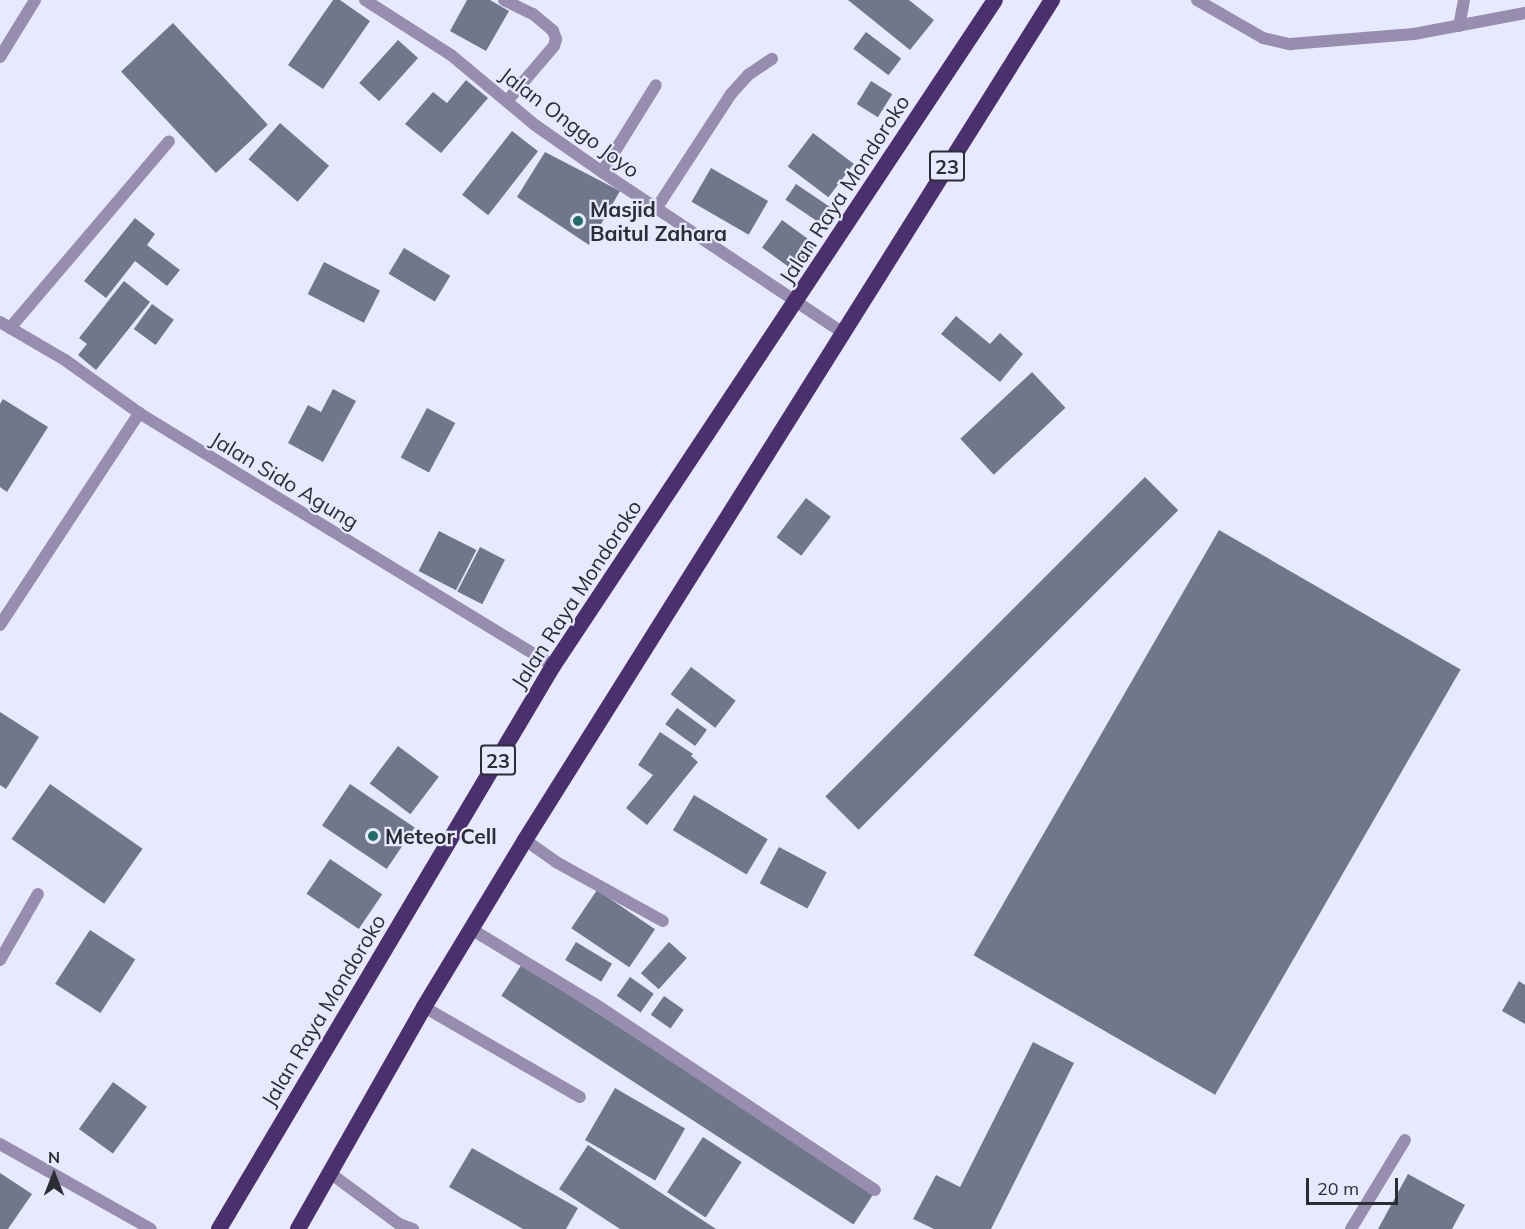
<!DOCTYPE html>
<style>
body{margin:0}
#map{position:relative;width:1525px;height:1229px;overflow:hidden;background:#e7e9ff;font-family:Mulish,sans-serif}
div>[style]{position:absolute}
.building>*{inset:0;background:#6f788a;transform-origin:0 0}
.service>*{height:12px;margin:-6px;padding:0 6px;transform-origin:6px;border-radius:6px;background:#978dae}
.minor>*{height:12px;margin:-6px;padding:0 6px;transform-origin:6px;border-radius:6px;background:#978dae}
.trunk>*{height:16px;margin:-8px;padding:0 8px;transform-origin:8px;border-radius:8px;background:#4a306d}
.dots>*{width:16px;height:16px;translate:-50% -50%;box-sizing:border-box;border:3px solid #e7e9ff;border-radius:50%}
span{translate:-50% -50%;white-space:nowrap;text-align:center;line-height:1.15;-webkit-text-stroke:4.5px #e7e9ff;paint-order:stroke}
.shield-label span{padding:2px 4px;background:#e7e9ff;border:2px solid;border-radius:4px;-webkit-text-stroke-width:0}
.shield-label{font-size:20px;color:#2c2d35;font-weight:700}
.street-label{font-size:21px;color:#2c2d35}
.poi-label{font-size:21px;color:#2c2d35;font-weight:700}
.left{translate:0 -50%;text-align:left}
.north{position:absolute;left:24px;top:1145px;width:60px;height:60px;-webkit-text-stroke:4px #e7e9ff;paint-order:stroke;rotate:0deg;font-size:16px;font-weight:700;line-height:24px;text-align:center;color:#2c2d35}
.north::after{content:'';display:block;margin:auto;width:21px;height:27px;background:#2c2d35;clip-path:polygon(50% 0,100% 100%,50% 72%,0 100%)}
.scale{position:absolute;left:1306px;top:1178px;width:92px;height:27px;box-sizing:border-box;border:3px solid #2c2d35;border-top:0;padding-left:8px;font-size:18px;line-height:21px;white-space:nowrap;color:#2c2d35;-webkit-text-stroke:4px #e7e9ff;paint-order:stroke}
</style>
<div id="map">
<div class="building">
<i style="clip-path:polygon(333px 0,340px 0,370px 21px,323px 89px,288px 65px)"></i>
<i style="clip-path:polygon(467px 0,490px 0,509px 11px,486px 51px,450px 31px)"></i>
<i style="clip-path:polygon(848px 0,909px 0,934px 20px,910px 50px)"></i>
<i style="left:173px;top:23px;width:139px;height:71px;rotate:47deg"></i>
<i style="left:866px;top:32px;width:44px;height:21px;rotate:37deg"></i>
<i style="left:398px;top:40px;width:27px;height:58px;rotate:42deg"></i>
<i style="clip-path:polygon(466px 80px,488px 98px,441px 153px,405px 124px,433px 92px,447px 103px)"></i>
<i style="left:871px;top:81px;width:25px;height:27px;rotate:32deg"></i>
<i style="left:280px;top:123px;width:65px;height:48px;rotate:41deg"></i>
<i style="left:512px;top:131px;width:33px;height:81px;rotate:38deg"></i>
<i style="left:813px;top:133px;width:51px;height:42px;rotate:37deg"></i>
<i style="clip-path:polygon(545px 152px,620px 191px,589px 245px,517px 197px)"></i>
<i style="left:711px;top:168px;width:66px;height:39px;rotate:30deg"></i>
<i style="left:796px;top:184px;width:41px;height:19px;rotate:34deg"></i>
<i style="clip-path:polygon(135px 218px,155px 234px,147px 245px,180px 270px,167px 286px,135px 261px,106px 298px,84px 281px)"></i>
<i style="left:782px;top:220px;width:42px;height:34px;rotate:36deg"></i>
<i style="left:404px;top:248px;width:54px;height:30px;rotate:31deg"></i>
<i style="left:324px;top:262px;width:63px;height:36px;rotate:27deg"></i>
<i style="clip-path:polygon(124px 281px,150px 302px,96px 370px,78px 355px,87px 344px,79px 338px)"></i>
<i style="left:152px;top:304px;width:27px;height:31px;rotate:36deg"></i>
<i style="clip-path:polygon(956px 316px,990px 344px,1000px 333px,1023px 354px,1000px 382px,941px 334px)"></i>
<i style="left:1032px;top:372px;width:49px;height:98px;rotate:47deg"></i>
<i style="clip-path:polygon(333px 389px,356px 401px,323px 462px,288px 443px,308px 405px,321px 412px)"></i>
<i style="clip-path:polygon(3px 399px,48px 427px,7px 492px,0 487px,0 404px)"></i>
<i style="left:427px;top:408px;width:32px;height:56px;rotate:28deg"></i>
<i style="left:1145px;top:477px;width:47px;height:452px;rotate:45deg"></i>
<i style="left:806px;top:498px;width:31px;height:49px;rotate:37deg"></i>
<i style="left:1219px;top:530px;width:279px;height:491px;rotate:30deg"></i>
<i style="left:439px;top:531px;width:42px;height:45px;rotate:27deg"></i>
<i style="left:480px;top:547px;width:28px;height:50px;rotate:27deg"></i>
<i style="left:691px;top:667px;width:56px;height:34px;rotate:37deg"></i>
<i style="left:677px;top:708px;width:37px;height:20px;rotate:36deg"></i>
<i style="clip-path:polygon(0 712px,39px 737px,6px 789px,0 785px)"></i>
<i style="clip-path:polygon(660px 732px,693px 754px,691px 756px,698px 762px,647px 825px,626px 808px,653px 775px,638px 765px)"></i>
<i style="left:398px;top:746px;width:51px;height:47px;rotate:37deg"></i>
<i style="left:50px;top:784px;width:113px;height:67px;rotate:35deg"></i>
<i style="left:350px;top:784px;width:78px;height:50px;rotate:34deg"></i>
<i style="left:694px;top:795px;width:86px;height:41px;rotate:31deg"></i>
<i style="left:779px;top:847px;width:54px;height:41px;rotate:28deg"></i>
<i style="left:330px;top:859px;width:63px;height:42px;rotate:34deg"></i>
<i style="left:597px;top:890px;width:70px;height:46px;rotate:34deg"></i>
<i style="left:90px;top:930px;width:54px;height:64px;rotate:33deg"></i>
<i style="left:576px;top:942px;width:42px;height:21px;rotate:31deg"></i>
<i style="left:669px;top:942px;width:24px;height:42px;rotate:42deg"></i>
<i style="left:522px;top:964px;width:420px;height:38px;rotate:33deg"></i>
<i style="left:630px;top:977px;width:29px;height:23px;rotate:35deg"></i>
<i style="clip-path:polygon(1519px 981px,1525px 985px,1525px 1024px,1502px 1011px)"></i>
<i style="left:664px;top:996px;width:24px;height:23px;rotate:35deg"></i>
<i style="clip-path:polygon(1033px 1042px,1074px 1063px,991px 1229px,934px 1229px,913px 1219px,936px 1175px,960px 1187px)"></i>
<i style="left:113px;top:1082px;width:42px;height:58px;rotate:36deg"></i>
<i style="left:615px;top:1088px;width:81px;height:60px;rotate:30deg"></i>
<i style="left:703px;top:1137px;width:46px;height:66px;rotate:33deg"></i>
<i style="clip-path:polygon(588px 1145px,716px 1229px,620px 1229px,559px 1189px)"></i>
<i style="clip-path:polygon(472px 1148px,578px 1208px,566px 1229px,523px 1229px,449px 1187px)"></i>
<i style="clip-path:polygon(0 1173px,32px 1194px,8px 1229px,0 1229px)"></i>
<i style="clip-path:polygon(1408px 1174px,1465px 1205px,1452px 1229px,1378px 1229px)"></i>
</div>
<div class="service">
<i style="left:0;top:960px;width:76px;rotate:-60.1deg"></i>
<i style="left:424px;top:1007px;width:180px;rotate:30deg"></i>
<i style="left:330px;top:1173px;width:86px;rotate:36.5deg"></i>
<i style="left:399px;top:1224px;width:15px;rotate:20deg"></i>
</div>
<div class="minor">
<i style="left:365px;top:0;width:102px;rotate:32.6deg"></i>
<i style="left:451px;top:55px;width:109px;rotate:39.8deg"></i>
<i style="left:535px;top:125px;width:82px;rotate:35deg"></i>
<i style="left:602px;top:172px;width:290px;rotate:33.7deg"></i>
<i style="left:504px;top:0;width:32px;rotate:26deg"></i>
<i style="left:533px;top:14px;width:26px;rotate:40deg"></i>
<i style="left:553px;top:31px;width:9px;rotate:69deg"></i>
<i style="left:556px;top:39px;width:7px;rotate:106deg"></i>
<i style="left:554px;top:46px;width:72px;rotate:130.5deg"></i>
<i style="left:1197px;top:0;width:76px;rotate:29.9deg"></i>
<i style="left:1263px;top:38px;width:28px;rotate:13deg"></i>
<i style="left:1290px;top:44px;width:124px;rotate:-4.6deg"></i>
<i style="left:1414px;top:34px;width:113px;rotate:-10.7deg"></i>
<i style="left:1459px;top:26px;width:26px;rotate:-79deg"></i>
<i style="left:0;top:57px;width:67px;rotate:-58.4deg"></i>
<i style="left:602px;top:172px;width:102px;rotate:-58.2deg"></i>
<i style="left:656px;top:209px;width:137px;rotate:-56.9deg"></i>
<i style="left:731px;top:94px;width:25px;rotate:-48deg"></i>
<i style="left:748px;top:75px;width:29px;rotate:-34deg"></i>
<i style="left:0;top:322px;width:75px;rotate:30.3deg"></i>
<i style="left:65px;top:360px;width:91px;rotate:35.6deg"></i>
<i style="left:139px;top:413px;width:485px;rotate:31.4deg"></i>
<i style="left:10px;top:328px;width:245px;rotate:-49.6deg"></i>
<i style="left:0;top:625px;width:254px;rotate:-56.7deg"></i>
<i style="left:525px;top:840px;width:38px;rotate:35deg"></i>
<i style="left:556px;top:862px;width:122px;rotate:28.9deg"></i>
<i style="left:471px;top:929px;width:145px;rotate:31.2deg"></i>
<i style="left:595px;top:1004px;width:336px;rotate:33.6deg"></i>
<i style="left:0;top:1144px;width:173px;rotate:29.4deg"></i>
<i style="left:1351px;top:1229px;width:104px;rotate:-58.8deg"></i>
</div>
<div class="trunk">
<i style="left:219px;top:1229px;width:655px;rotate:-59.32deg"></i>
<i style="left:553px;top:666px;width:799px;rotate:-56.43deg"></i>
<i style="left:298px;top:1229px;width:255px;rotate:-60.4deg"></i>
<i style="left:424px;top:1007px;width:195px;rotate:-58.8deg"></i>
<i style="left:525px;top:840px;width:992px;rotate:-57.9deg"></i>
</div>
<div class="dots">
<i style="left:578px;top:221px;background:#246e6a"></i>
<i style="left:373px;top:836px;background:#246e6a"></i>
</div>
<div class="shield-label">
<span style="left:947px;top:166px">23</span>
<span style="left:498px;top:760px">23</span>
</div>
<div class="street-label">
<span style="left:570px;top:122px;rotate:37deg">Jalan Onggo Joyo</span>
<span style="left:844px;top:189px;rotate:-57deg">Jalan Raya Mondoroko</span>
<span style="left:285px;top:480px;rotate:31deg">Jalan Sido Agung</span>
<span style="left:576px;top:594px;rotate:-57deg">Jalan Raya Mondoroko</span>
<span style="left:323px;top:1010px;rotate:-59deg">Jalan Raya Mondoroko</span>
</div>
<div class="poi-label">
<span class="left" style="left:590px;top:221px">Masjid<br>Baitul Zahara</span>
<span class="left" style="left:385px;top:836px">Meteor Cell</span>
</div>
<div class="north">N</div>
<div class="scale">20 m</div>
</div>
